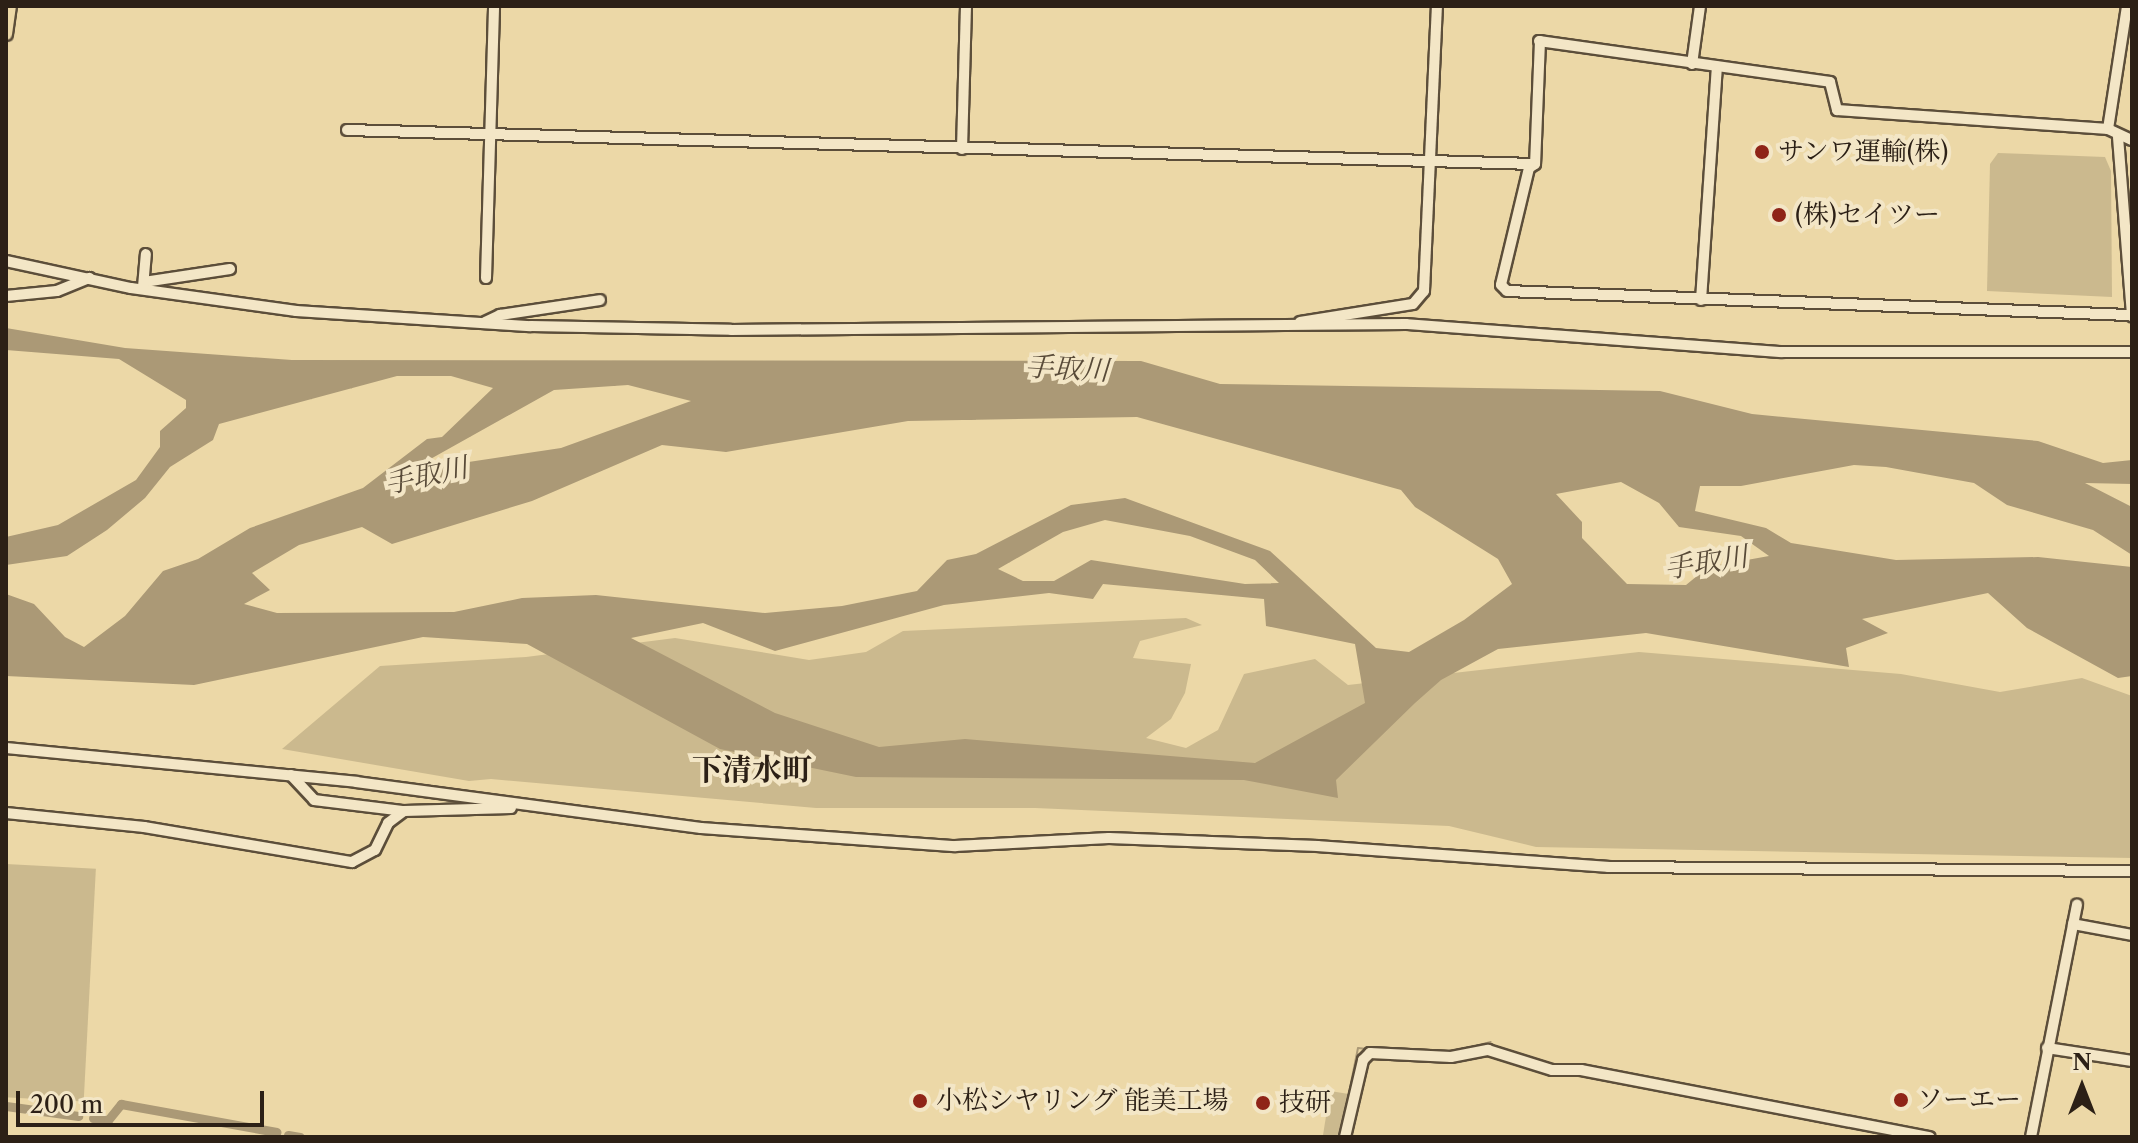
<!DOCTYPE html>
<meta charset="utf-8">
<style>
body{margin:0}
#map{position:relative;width:2138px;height:1143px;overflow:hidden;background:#ecd8a7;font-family:"Libre Caslon Text","Noto Serif JP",serif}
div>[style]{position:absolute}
.green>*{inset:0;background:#cbb98e;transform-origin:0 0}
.water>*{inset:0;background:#ab9976}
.stream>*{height:2px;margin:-1px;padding:0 1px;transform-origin:1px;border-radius:1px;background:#ab9976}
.canal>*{height:9px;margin:-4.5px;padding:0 4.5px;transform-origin:4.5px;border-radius:4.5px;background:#ab9976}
.roads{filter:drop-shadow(2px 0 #5c4e3a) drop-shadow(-2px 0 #5c4e3a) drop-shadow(0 2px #5c4e3a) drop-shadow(0 -2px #5c4e3a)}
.minor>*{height:10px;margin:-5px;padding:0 5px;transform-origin:5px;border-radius:5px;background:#f3e6c6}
.major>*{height:12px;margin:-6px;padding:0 6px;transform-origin:6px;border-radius:6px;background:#ecd8a7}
.dots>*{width:22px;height:22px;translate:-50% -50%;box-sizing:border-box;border:4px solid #f3e6c6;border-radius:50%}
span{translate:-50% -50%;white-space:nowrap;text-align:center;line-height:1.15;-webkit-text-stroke:8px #f3e6c6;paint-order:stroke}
.poi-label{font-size:26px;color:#2c2016}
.left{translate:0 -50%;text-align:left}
.water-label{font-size:28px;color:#584a38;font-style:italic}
.quarter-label{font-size:30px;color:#2c2016;font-weight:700}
.frame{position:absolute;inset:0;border:8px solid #2c2016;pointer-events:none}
.north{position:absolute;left:2042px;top:1047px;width:80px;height:80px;-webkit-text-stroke:6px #f3e6c6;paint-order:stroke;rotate:0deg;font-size:22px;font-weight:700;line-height:32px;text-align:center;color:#2c2016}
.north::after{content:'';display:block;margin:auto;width:28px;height:36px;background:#2c2016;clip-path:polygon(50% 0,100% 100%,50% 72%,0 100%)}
.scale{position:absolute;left:16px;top:1091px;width:248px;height:36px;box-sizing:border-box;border:4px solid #2c2016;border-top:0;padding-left:10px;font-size:24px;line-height:28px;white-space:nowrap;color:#2c2016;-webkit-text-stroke:6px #f3e6c6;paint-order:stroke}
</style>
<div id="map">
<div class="green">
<i style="clip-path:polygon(1998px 153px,2105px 157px,2111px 171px,2112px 297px,1987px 291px,1990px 164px)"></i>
<i style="clip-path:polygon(1186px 618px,1202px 625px,1140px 641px,1133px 658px,1191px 664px,1185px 693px,1171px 719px,1146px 738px,1186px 748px,1218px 730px,1244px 674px,1315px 659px,1348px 685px,1639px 652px,1901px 674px,2000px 692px,2082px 678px,2132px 696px,2132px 858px,1536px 847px,1449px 826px,1035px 808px,816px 808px,491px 779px,469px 781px,282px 749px,380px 666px,526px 657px,675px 638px,809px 660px,866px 652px,903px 631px)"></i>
<i style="left:6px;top:864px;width:90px;height:233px;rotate:3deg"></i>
<i style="left:1330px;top:1091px;width:19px;height:47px;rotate:9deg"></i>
</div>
<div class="water">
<i style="clip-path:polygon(evenodd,6px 328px,125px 348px,292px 360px,1141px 361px,1220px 384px,1660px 391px,1752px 414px,2038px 441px,2103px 463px,2132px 460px,2132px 484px,2085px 483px,2132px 507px,2132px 555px,2093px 530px,2007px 505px,1974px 483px,1886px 467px,1854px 465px,1741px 486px,1700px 486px,1695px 511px,1766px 528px,1791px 543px,1896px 560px,2038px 557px,2132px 567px,2132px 676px,2118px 678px,2027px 628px,1988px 593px,1862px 619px,1888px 633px,1846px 648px,1849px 667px,1646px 633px,1498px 649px,1441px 680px,1415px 703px,1336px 780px,1338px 798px,1244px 780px,856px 777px,720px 749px,527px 644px,423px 637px,194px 685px,6px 676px,6px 594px,34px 604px,65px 637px,84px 647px,125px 616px,163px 571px,198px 559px,250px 528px,363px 488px,427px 439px,442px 437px,493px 388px,451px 376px,397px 376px,219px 424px,213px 440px,170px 467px,145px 498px,107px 530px,67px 556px,6px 565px,6px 537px,58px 525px,136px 480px,160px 447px,160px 431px,186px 408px,186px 400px,119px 359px,6px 350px,6px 328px,628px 385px,691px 401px,561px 448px,409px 471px,554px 390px,628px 385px,6px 328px,1137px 417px,1401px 490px,1415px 507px,1498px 559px,1512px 584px,1464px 620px,1409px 652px,1376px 648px,1270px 551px,1125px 498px,1071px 505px,976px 554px,947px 560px,917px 591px,842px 606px,765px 613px,596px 595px,522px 598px,454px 612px,277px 613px,244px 604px,270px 590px,252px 573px,299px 545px,362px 527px,392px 544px,532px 501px,662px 445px,726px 452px,908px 421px,1137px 417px,6px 328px,1621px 482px,1659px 503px,1679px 527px,1741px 536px,1769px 556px,1708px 567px,1686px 585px,1627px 584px,1582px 538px,1582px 522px,1556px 494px,1621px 482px,6px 328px,1105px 520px,1190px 536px,1255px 560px,1279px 583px,1245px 584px,1091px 560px,1054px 581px,1023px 581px,998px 569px,1063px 532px,1105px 520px,6px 328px,1103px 584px,1264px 599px,1266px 626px,1355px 644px,1365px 703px,1255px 763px,965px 739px,879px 747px,775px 713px,631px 638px,703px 623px,775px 651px,944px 605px,1049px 593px,1093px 599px,1103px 584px)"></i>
</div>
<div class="stream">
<i style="left:1453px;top:1052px;width:39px;rotate:-15deg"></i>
<i style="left:1760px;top:1110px;width:69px;rotate:11.6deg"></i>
<i style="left:1343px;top:1123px;width:76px;rotate:-78.7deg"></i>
<i style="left:1358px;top:1048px;width:9px;rotate:6deg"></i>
</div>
<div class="canal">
<i style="left:6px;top:1106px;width:73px;rotate:7.9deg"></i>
<i style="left:93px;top:1118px;width:15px;rotate:8deg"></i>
<i style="left:108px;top:1120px;width:21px;rotate:-51deg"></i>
<i style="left:121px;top:1104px;width:158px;rotate:10.2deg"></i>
<i style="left:288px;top:1135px;width:12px;rotate:9deg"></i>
</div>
<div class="roads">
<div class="minor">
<i style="left:1539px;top:41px;width:294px;rotate:8deg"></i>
<i style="left:1830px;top:82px;width:29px;rotate:76deg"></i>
<i style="left:1837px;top:110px;width:272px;rotate:4deg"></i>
<i style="left:2108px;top:129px;width:26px;rotate:25deg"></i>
<i style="left:1540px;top:41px;width:123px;rotate:92.3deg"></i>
<i style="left:1535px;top:164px;width:7px;rotate:146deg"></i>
<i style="left:1529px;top:168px;width:120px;rotate:103.5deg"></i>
<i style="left:1501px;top:285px;width:8px;rotate:45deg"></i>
<i style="left:1507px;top:291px;width:623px;rotate:2.21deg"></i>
<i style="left:1692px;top:64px;width:59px;rotate:-82.1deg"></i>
<i style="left:2108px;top:129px;width:124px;rotate:-81.2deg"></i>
<i style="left:347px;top:130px;width:1188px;rotate:1.64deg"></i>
<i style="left:2118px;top:137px;width:180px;rotate:85.5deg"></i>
<i style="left:962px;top:149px;width:143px;rotate:-88.4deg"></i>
<i style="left:6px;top:261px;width:128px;rotate:12.2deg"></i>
<i style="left:131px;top:288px;width:167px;rotate:7.9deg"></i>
<i style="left:296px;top:311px;width:235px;rotate:3.7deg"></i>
<i style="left:531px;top:326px;width:200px;rotate:1.1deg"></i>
<i style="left:731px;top:330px;width:675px;rotate:-0.51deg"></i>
<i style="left:1406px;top:324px;width:376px;rotate:4.3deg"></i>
<i style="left:1781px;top:352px;width:351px"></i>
<i style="left:486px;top:278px;width:272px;rotate:-88.3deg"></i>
<i style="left:144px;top:282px;width:87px;rotate:-8.6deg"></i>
<i style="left:143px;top:287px;width:33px;rotate:-85deg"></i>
<i style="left:6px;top:296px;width:51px;rotate:-5.6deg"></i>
<i style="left:57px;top:291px;width:35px;rotate:-22deg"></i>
<i style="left:1701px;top:300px;width:234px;rotate:-86.1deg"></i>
<i style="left:485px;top:322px;width:17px;rotate:-25deg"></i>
<i style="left:500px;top:315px;width:101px;rotate:-8.5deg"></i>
<i style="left:1300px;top:322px;width:114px;rotate:-9.1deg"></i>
<i style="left:1413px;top:304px;width:17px;rotate:-50deg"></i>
<i style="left:1424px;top:291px;width:285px;rotate:-87.4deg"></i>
<i style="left:6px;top:748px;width:352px;rotate:5.5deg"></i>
<i style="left:356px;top:782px;width:348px;rotate:7.6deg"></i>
<i style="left:701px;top:828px;width:255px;rotate:4.1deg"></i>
<i style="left:955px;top:846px;width:154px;rotate:-3deg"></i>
<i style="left:1109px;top:838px;width:209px;rotate:2.2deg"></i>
<i style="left:1318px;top:846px;width:291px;rotate:4.1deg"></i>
<i style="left:1608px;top:867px;width:524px;rotate:0.44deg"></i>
<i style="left:291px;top:775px;width:34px;rotate:47deg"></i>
<i style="left:314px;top:800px;width:91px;rotate:7deg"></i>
<i style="left:6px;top:813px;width:139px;rotate:5.8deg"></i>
<i style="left:144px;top:827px;width:211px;rotate:9.6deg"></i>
<i style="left:352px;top:862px;width:26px;rotate:-28deg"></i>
<i style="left:375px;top:850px;width:30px;rotate:-64deg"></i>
<i style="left:388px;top:823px;width:20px;rotate:-37deg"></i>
<i style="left:404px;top:811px;width:107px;rotate:-1.6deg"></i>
<i style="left:2073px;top:924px;width:60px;rotate:10.6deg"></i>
<i style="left:2047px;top:1048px;width:86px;rotate:8.7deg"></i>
<i style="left:1345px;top:1137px;width:79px;rotate:-76.8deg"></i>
<i style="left:1363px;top:1060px;width:10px;rotate:-45deg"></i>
<i style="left:1370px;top:1053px;width:81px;rotate:2.8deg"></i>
<i style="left:1451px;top:1057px;width:38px;rotate:-11deg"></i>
<i style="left:1488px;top:1050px;width:67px;rotate:17.4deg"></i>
<i style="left:1552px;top:1070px;width:29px"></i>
<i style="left:1581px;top:1070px;width:355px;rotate:10.9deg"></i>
<i style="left:2031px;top:1137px;width:237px;rotate:-78.8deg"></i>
</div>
<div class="major">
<i style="left:6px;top:34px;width:28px;rotate:-82deg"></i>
</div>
</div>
<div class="dots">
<i style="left:1762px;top:152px;background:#8f2418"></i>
<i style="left:1779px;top:215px;background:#8f2418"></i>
<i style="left:1901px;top:1100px;background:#8f2418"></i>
<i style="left:920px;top:1101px;background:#8f2418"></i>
<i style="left:1263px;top:1103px;background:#8f2418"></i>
</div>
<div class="poi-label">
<span class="left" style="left:1778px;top:152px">サンワ運輸(株)</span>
<span class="left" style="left:1795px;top:215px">(株)セイツー</span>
<span class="left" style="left:1917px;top:1100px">ソーエー</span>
<span class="left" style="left:936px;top:1101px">小松シヤリング 能美工場</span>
<span class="left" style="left:1279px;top:1103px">技研</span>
</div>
<div class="water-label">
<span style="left:1067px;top:368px;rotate:3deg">手取川</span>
<span style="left:426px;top:475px;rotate:-12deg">手取川</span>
<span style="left:1706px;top:562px;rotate:-9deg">手取川</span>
</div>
<div class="quarter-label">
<span style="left:752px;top:770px">下清水町</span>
</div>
<div class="frame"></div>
<div class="north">N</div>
<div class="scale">200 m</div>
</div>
